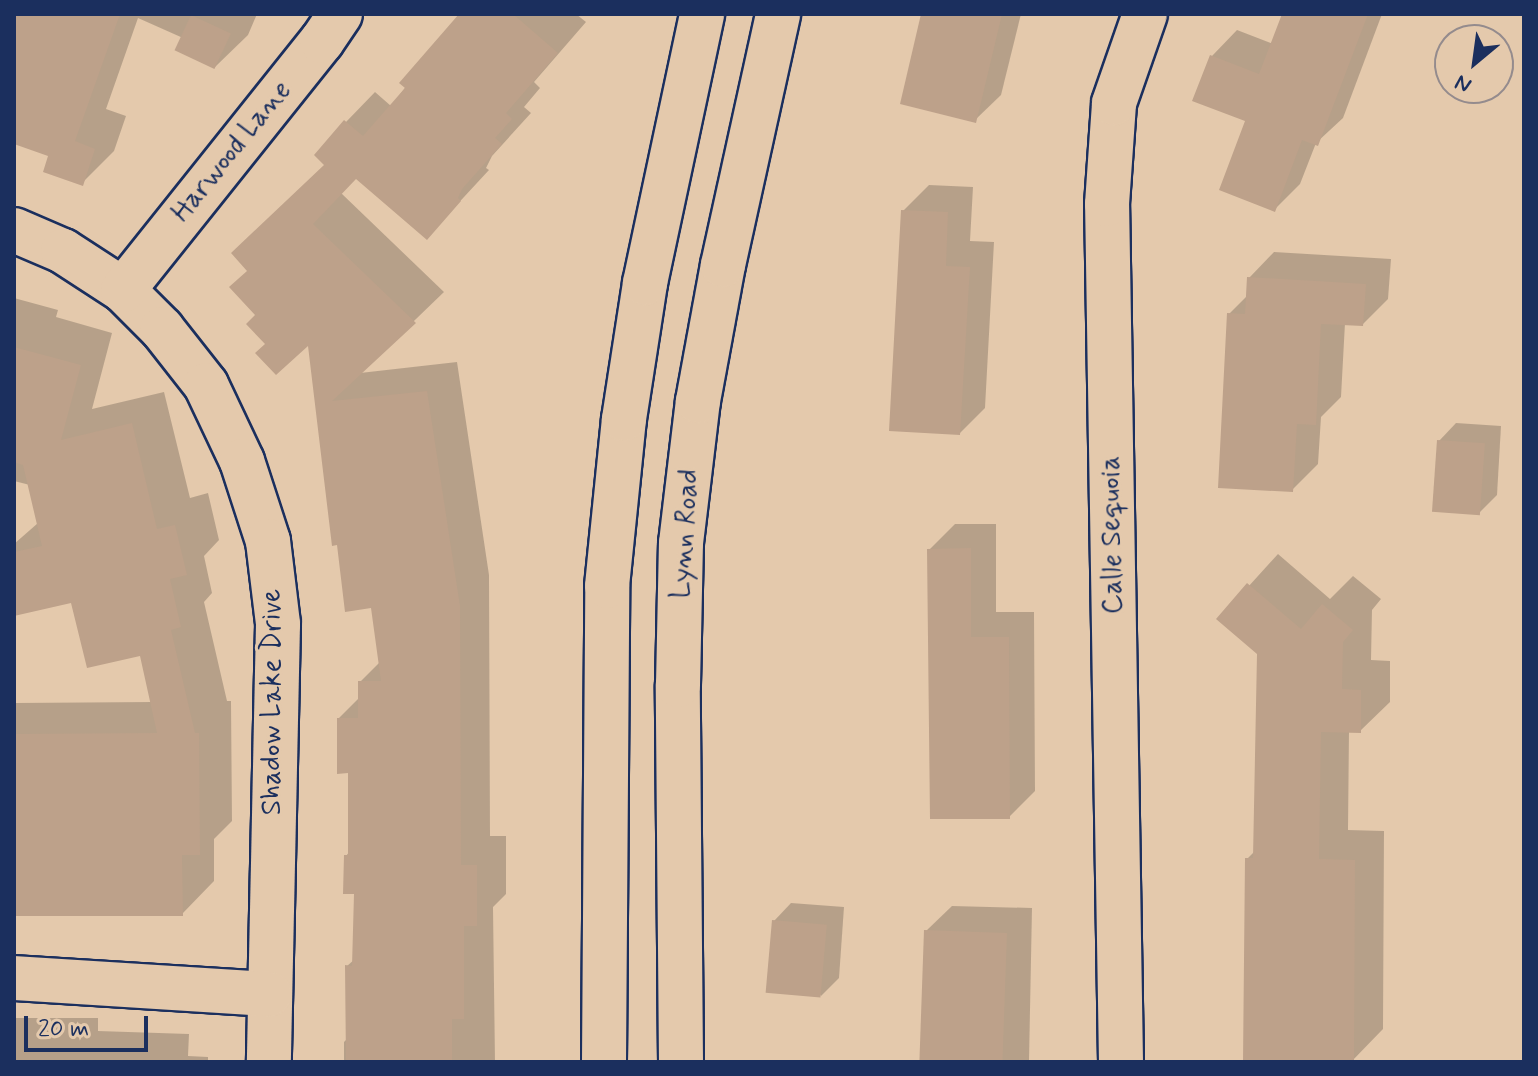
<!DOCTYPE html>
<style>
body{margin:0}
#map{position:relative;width:1538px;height:1076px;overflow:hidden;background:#e4c9ac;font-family:Mynerve,sans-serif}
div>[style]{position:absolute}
.shadow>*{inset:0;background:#0003}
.building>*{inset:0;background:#bda18a;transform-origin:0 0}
.roads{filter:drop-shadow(2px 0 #1b2f5e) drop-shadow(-2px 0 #1b2f5e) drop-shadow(0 2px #1b2f5e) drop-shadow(0 -2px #1b2f5e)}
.minor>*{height:44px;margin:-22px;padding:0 22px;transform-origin:22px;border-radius:22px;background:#e4c9ac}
.secondary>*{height:44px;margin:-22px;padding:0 22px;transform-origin:22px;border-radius:22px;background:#e4c9ac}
span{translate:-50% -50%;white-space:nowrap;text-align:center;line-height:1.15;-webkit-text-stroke:6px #e4c9ac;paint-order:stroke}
.street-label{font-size:28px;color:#1b2f5e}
.frame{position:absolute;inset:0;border:16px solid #1b2f5e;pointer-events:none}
.north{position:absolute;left:1434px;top:24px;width:80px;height:80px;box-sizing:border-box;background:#e4c9ac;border:2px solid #948b8d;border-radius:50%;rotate:209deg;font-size:22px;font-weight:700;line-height:32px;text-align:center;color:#1b2f5e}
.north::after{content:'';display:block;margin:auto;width:28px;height:36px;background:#1b2f5e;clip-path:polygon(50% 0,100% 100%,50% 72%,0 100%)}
.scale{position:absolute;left:24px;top:1016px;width:124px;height:36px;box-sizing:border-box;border:4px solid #1b2f5e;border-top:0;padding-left:10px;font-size:24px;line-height:28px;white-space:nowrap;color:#1b2f5e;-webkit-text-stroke:6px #e4c9ac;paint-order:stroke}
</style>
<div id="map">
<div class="shadow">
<i style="clip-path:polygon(14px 14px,257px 14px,248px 35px,215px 67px,183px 38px,138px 18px,106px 109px,126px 116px,114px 151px,82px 183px,51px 155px,14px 142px)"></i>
<i style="clip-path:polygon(462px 14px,576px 14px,586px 22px,534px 82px,540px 88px,524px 107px,531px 113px,492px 156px,486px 168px,489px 170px,427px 237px,356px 177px,341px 193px,444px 292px,360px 373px,457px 362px,489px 575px,490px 836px,506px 836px,506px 894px,493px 907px,495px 1062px,344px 1062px,344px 1042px,348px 1038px,347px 966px,355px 959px,356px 892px,346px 856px,350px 851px,350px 771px,339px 718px,360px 697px,360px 682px,380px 662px,373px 606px,339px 543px,310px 341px,267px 344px,249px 270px,327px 164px,346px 122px,375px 92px,391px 106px)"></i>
<i style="clip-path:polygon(923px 14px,1021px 14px,1001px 95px,975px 120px)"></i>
<i style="clip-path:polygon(1284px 14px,1382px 14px,1343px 118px,1316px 143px,1300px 184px,1275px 209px,1247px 120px,1212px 56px,1237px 30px,1273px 44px)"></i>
<i style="clip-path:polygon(929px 185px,973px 187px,970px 241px,994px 242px,985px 408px,960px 433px,903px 211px)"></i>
<i style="clip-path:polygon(1274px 252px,1391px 259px,1388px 299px,1363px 324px,1345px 323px,1341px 397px,1321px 417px,1318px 464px,1292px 490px,1229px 314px,1248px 295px,1249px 278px)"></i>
<i style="clip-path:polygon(14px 298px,58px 310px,56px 317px,112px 333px,92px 409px,164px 392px,190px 498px,208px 493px,219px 540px,204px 556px,212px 593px,204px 602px,227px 701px,231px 701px,232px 821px,214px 839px,214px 881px,182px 914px,14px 912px,14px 703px,152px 702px,141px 654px,73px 601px,14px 612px,14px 544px,38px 523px,30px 485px,14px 481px)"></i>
<i style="clip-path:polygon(1456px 423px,1501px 426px,1497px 495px,1479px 513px,1439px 441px)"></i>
<i style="clip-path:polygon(955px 524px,996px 524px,996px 612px,1034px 612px,1035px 791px,1009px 817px,929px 550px)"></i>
<i style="clip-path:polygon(1278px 554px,1330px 599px,1353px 576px,1381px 599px,1372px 610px,1371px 660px,1390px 661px,1390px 702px,1360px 731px,1349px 731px,1348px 830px,1384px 831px,1383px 1029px,1351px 1062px,1245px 1062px,1247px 859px,1255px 851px,1259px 654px,1219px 619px)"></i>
<i style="clip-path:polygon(791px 903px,844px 907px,839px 978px,821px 996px,774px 921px)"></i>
<i style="clip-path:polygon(952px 906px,1032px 908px,1029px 1062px,923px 1062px,926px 931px)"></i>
<i style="clip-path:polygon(14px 1018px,98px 1018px,98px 1031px,189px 1034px,188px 1056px,208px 1057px,208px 1062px,14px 1062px)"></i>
</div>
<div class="building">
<i style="clip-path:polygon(14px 14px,120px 14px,75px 141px,95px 149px,83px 186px,43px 172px,48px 156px,14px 144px)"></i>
<i style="clip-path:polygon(459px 14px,513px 14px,558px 53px,506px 113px,512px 119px,495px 138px,502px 144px,462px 189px,458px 198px,461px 201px,427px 240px,356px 179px,313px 224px,416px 323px,332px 401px,427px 391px,460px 606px,461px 865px,477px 865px,477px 926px,464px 926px,464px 1019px,452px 1019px,452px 1062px,346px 1062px,345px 965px,352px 966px,354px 894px,343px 894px,344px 855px,348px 855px,348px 773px,337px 774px,337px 718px,358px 718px,358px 681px,381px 681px,371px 608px,345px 612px,337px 545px,332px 546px,308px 346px,276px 375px,255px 353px,265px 344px,246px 324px,255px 315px,229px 287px,247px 271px,231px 253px,324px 165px,314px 155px,344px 120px,363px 136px,405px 88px,399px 83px)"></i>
<i style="clip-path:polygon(921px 14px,1002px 14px,976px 123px,900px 104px)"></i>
<i style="clip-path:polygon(1282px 14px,1368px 14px,1318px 146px,1302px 140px,1275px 212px,1219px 190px,1245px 121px,1192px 101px,1210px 55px,1259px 74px)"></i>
<i style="left:191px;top:15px;width:44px;height:39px;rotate:25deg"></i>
<i style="clip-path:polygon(901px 210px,948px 212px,946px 266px,970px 267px,960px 435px,889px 431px)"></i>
<i style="clip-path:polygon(1247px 277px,1366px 284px,1363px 326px,1321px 324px,1316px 425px,1297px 424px,1293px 492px,1218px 488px,1227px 313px,1245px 314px)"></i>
<i style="clip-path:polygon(14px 347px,81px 365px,61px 440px,132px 423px,157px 529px,175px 525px,187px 575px,170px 579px,181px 627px,171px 630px,195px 733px,199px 733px,200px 855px,182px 855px,183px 916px,14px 916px,14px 734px,157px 733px,140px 656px,87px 668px,71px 603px,14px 616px,14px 552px,42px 546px,23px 465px,14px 462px)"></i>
<i style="left:1437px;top:440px;width:48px;height:72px;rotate:4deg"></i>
<i style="clip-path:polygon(971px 548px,971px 637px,1009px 637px,1010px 819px,930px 819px,927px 549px)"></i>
<i style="clip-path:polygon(1247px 583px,1301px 629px,1322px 604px,1353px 630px,1343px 642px,1342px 689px,1361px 690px,1361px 733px,1321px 732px,1319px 859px,1355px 860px,1354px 1061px,1243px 1062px,1245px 858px,1253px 858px,1257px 654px,1216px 619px)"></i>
<i style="left:772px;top:920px;width:55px;height:73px;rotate:5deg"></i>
<i style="left:924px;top:930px;width:83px;height:132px;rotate:2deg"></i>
</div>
<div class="roads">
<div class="minor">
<i style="left:14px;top:230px;width:53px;rotate:23.2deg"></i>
<i style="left:63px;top:251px;width:72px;rotate:33deg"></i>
<i style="left:123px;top:290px;width:55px;rotate:45deg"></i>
<i style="left:162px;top:329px;width:71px;rotate:51.8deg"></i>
<i style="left:206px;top:385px;width:84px;rotate:64.7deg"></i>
<i style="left:242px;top:461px;width:84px;rotate:72deg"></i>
<i style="left:268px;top:541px;width:84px;rotate:83.1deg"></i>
<i style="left:278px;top:624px;width:438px;rotate:91.2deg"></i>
<i style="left:123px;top:290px;width:319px;rotate:-51.4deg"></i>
<i style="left:322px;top:41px;width:32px;rotate:-56deg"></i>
<i style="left:14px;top:978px;width:256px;rotate:3.6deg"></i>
<i style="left:1121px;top:1062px;width:858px;rotate:-90.93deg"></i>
<i style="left:1107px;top:204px;width:101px;rotate:-86deg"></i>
<i style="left:1114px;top:103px;width:94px;rotate:-70.8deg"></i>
</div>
<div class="secondary">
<i style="left:604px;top:1062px;width:476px;rotate:-89.6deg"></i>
<i style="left:607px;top:586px;width:168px;rotate:-84.2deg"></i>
<i style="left:624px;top:419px;width:138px;rotate:-81.2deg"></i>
<i style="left:645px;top:283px;width:275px;rotate:-78deg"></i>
<i style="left:681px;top:1062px;width:377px;rotate:-90.5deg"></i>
<i style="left:678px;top:685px;width:142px;rotate:-88.8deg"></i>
<i style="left:681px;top:543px;width:143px;rotate:-83.2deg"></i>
<i style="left:698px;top:401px;width:138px;rotate:-79.6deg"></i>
<i style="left:723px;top:265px;width:257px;rotate:-77.6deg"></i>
</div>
</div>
<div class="street-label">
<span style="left:232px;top:152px;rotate:-51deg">Harwood Lane</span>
<span style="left:686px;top:534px;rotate:-86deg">Lynn Road</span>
<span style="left:1113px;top:535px;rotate:-91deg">Calle Sequoia</span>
<span style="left:273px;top:702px;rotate:-90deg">Shadow Lake Drive</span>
</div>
<div class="frame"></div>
<div class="north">N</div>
<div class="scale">20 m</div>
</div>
